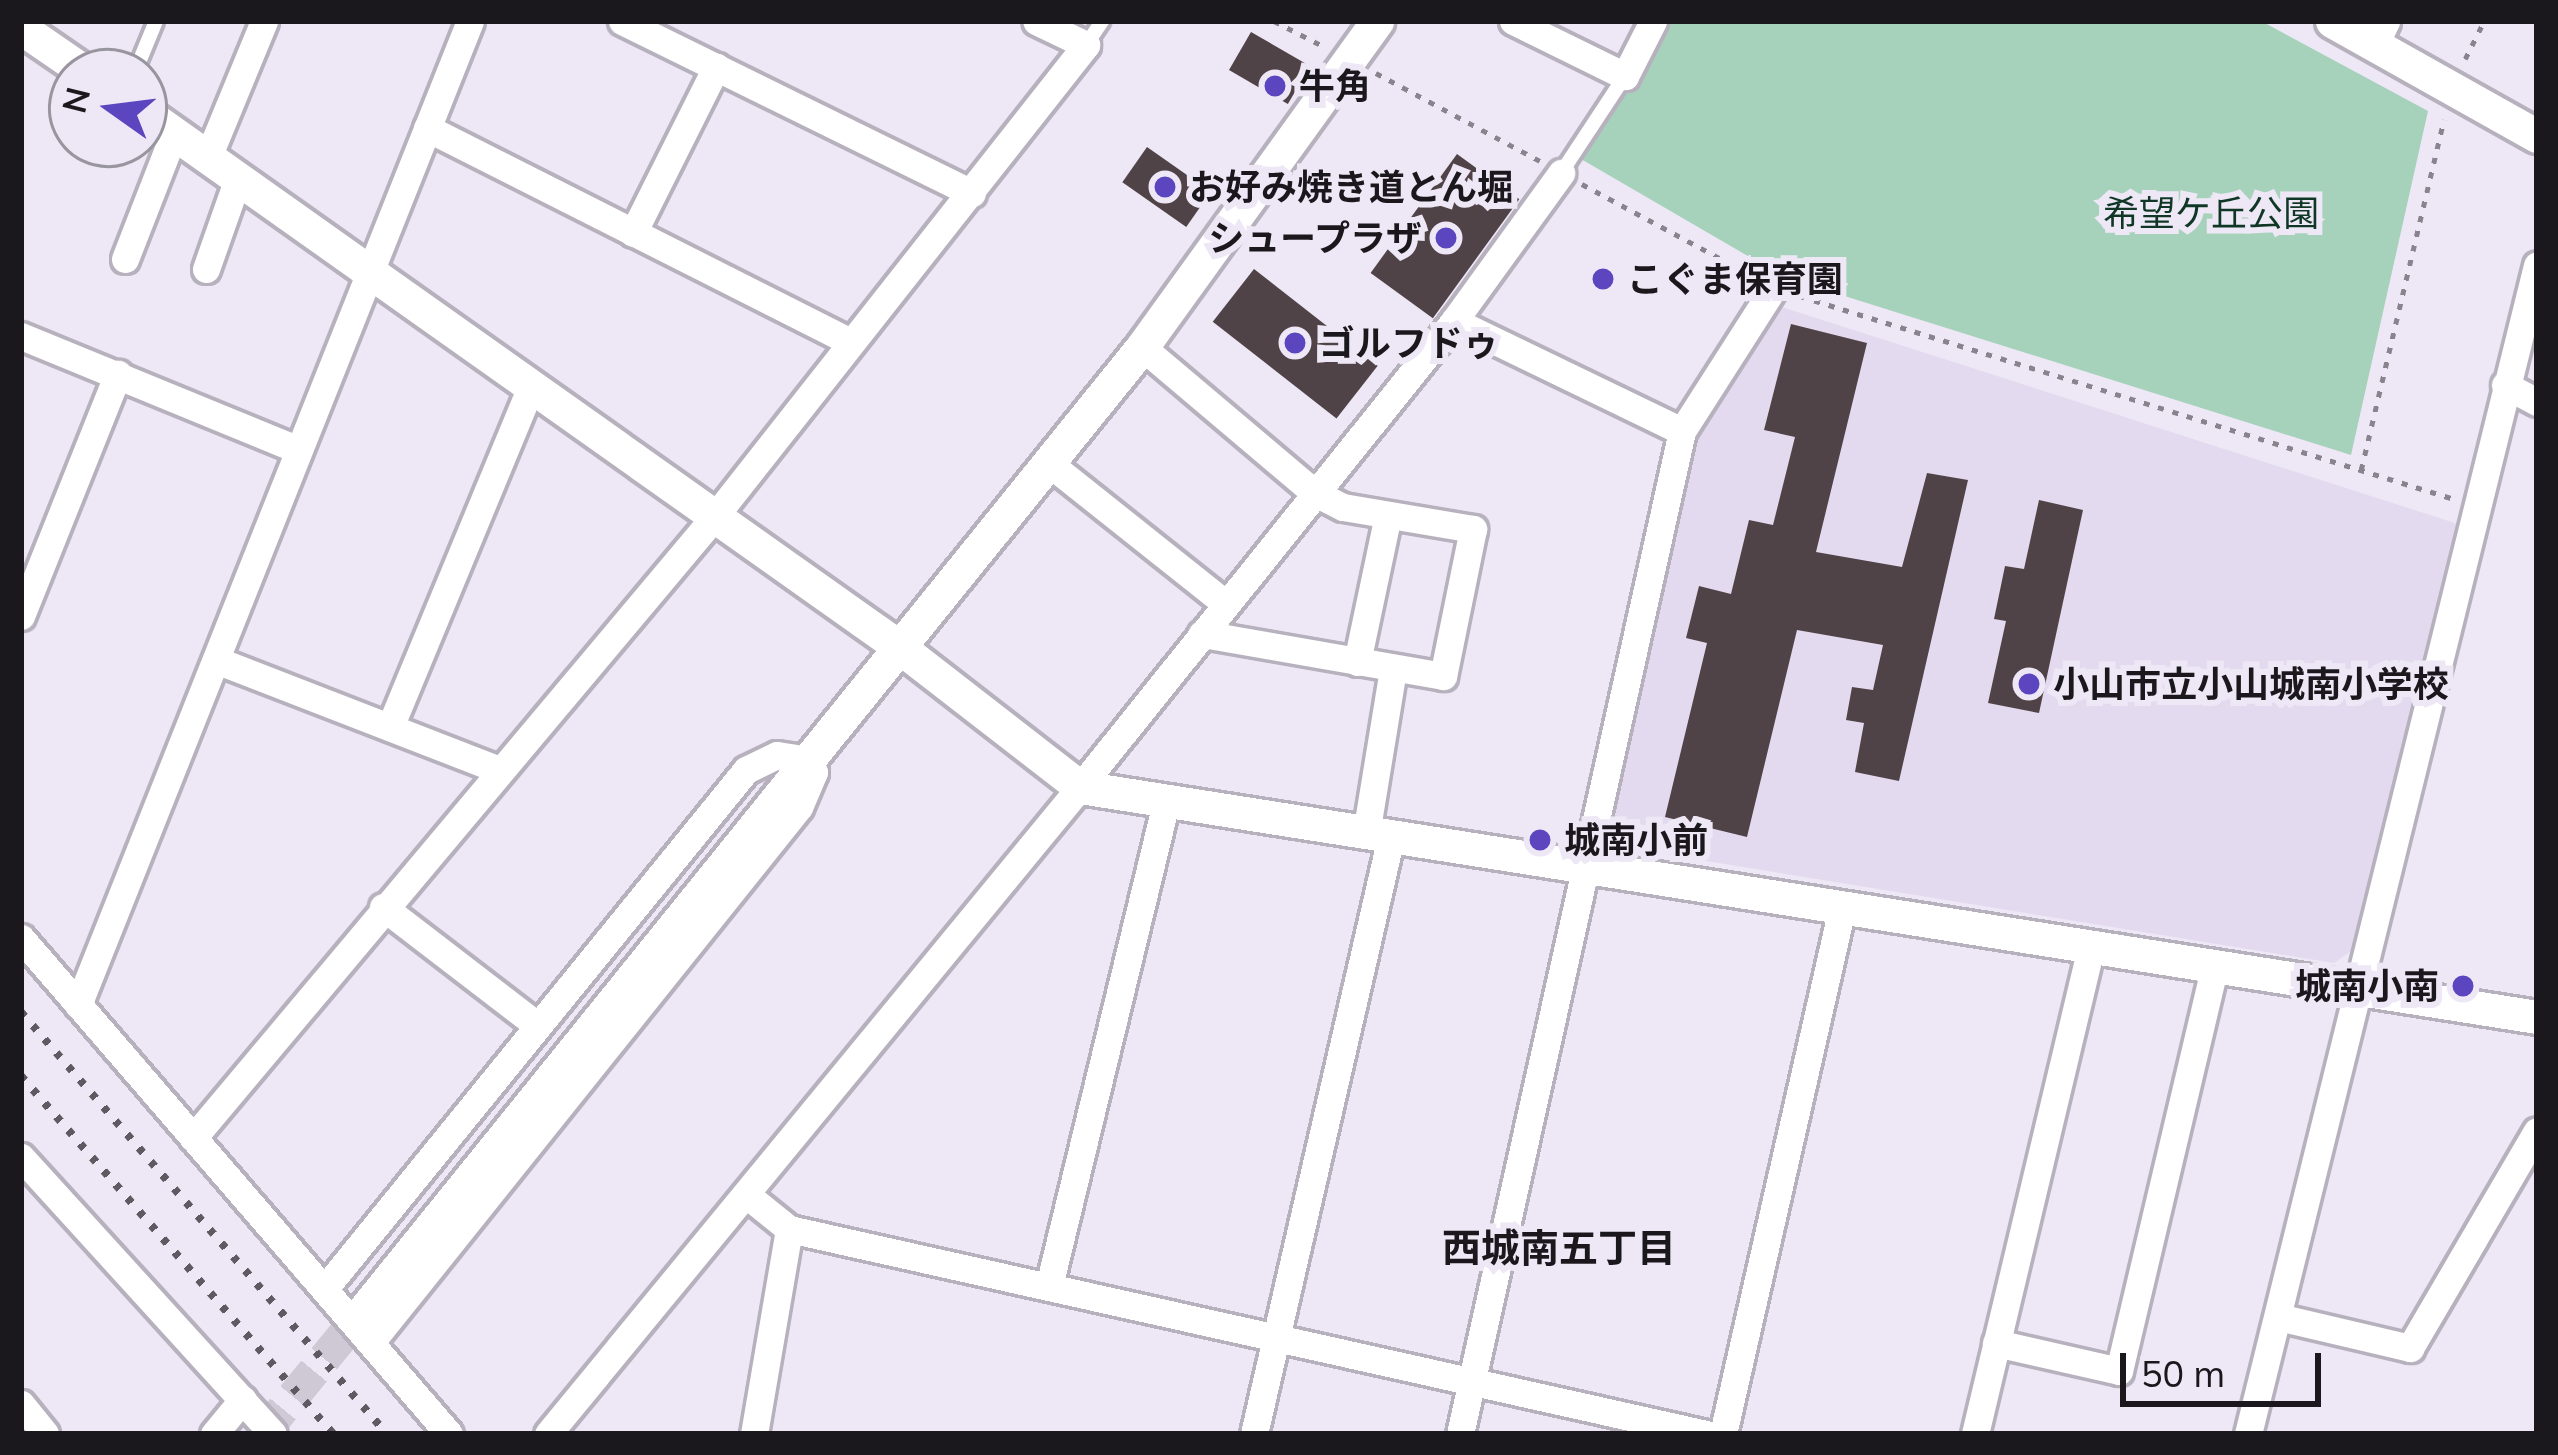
<!DOCTYPE html>
<meta charset="utf-8">
<style>
body{margin:0}
#map{position:relative;width:2558px;height:1455px;overflow:hidden;background:#eee8f6;font-family:Mulish,"Noto Sans JP",sans-serif}
div>[style]{position:absolute}
.built>*{inset:0;background:#e3daef}
.green>*{inset:0;background:#a6d1ba}
.building>*{inset:0;background:#504347;transform-origin:0 0}
.tertiary-tunnel>*{height:33px;margin-top:-16.5px;transform-origin:0;background:repeating-linear-gradient(90deg,#cec9d5 0 33px,transparent 0 49px)}
.path>*{height:4.5px;margin-top:-2.25px;transform-origin:0;background:repeating-linear-gradient(90deg,#88848e 0 6px,transparent 0 15px)}
.roads{filter:drop-shadow(3px 0 #b7b1be) drop-shadow(-3px 0 #b7b1be) drop-shadow(0 3px #b7b1be) drop-shadow(0 -3px #b7b1be)}
.service>*{height:14px;margin:-7px;padding:0 7px;transform-origin:7px;border-radius:7px;background:#fff}
.minor>*{height:27px;margin:-13.5px;padding:0 13.5px;transform-origin:13.5px;border-radius:13.5px;background:#fff}
.tertiary>*{height:33px;margin:-16.5px;padding:0 16.5px;transform-origin:16.5px;border-radius:16.5px;background:#fff}
.rail>*{height:8px;margin-top:-4px;transform-origin:0;background:repeating-linear-gradient(90deg,#5e5a62 0 6px,transparent 0 18px)}
.dots>*{width:33px;height:33px;translate:-50% -50%;box-sizing:border-box;border:6px solid #eee8f6;border-radius:50%}
span{translate:-50% -50%;white-space:nowrap;text-align:center;line-height:1.15;-webkit-text-stroke:12px #eee8f6;paint-order:stroke}
.poi-label{font-size:36px;color:#1a181d;font-weight:700}
.left{translate:0 -50%;text-align:left}
.right{translate:-100% -50%;text-align:right}
.park-label{font-size:36px;color:#103726}
.neighbourhood-label{font-size:39px;color:#1a181d;font-weight:700}
.frame{position:absolute;inset:0;border:24px solid #1a181d;pointer-events:none}
.north{position:absolute;left:48px;top:48px;width:120px;height:120px;box-sizing:border-box;background:#eee8f6;border:3px solid #99959f;border-radius:50%;rotate:284deg;font-size:33px;font-weight:700;line-height:48px;text-align:center;color:#1a181d}
.north::after{content:'';display:block;margin:auto;width:42px;height:54px;background:#5b46bf;clip-path:polygon(50% 0,100% 100%,50% 72%,0 100%)}
.scale{position:absolute;left:2120px;top:1353px;width:201px;height:54px;box-sizing:border-box;border:6px solid #1a181d;border-top:0;padding-left:15px;font-size:36px;line-height:42px;white-space:nowrap;color:#1a181d;-webkit-text-stroke:9px #eee8f6;paint-order:stroke}
</style>
<div id="map">
<div class="built">
<i style="clip-path:polygon(1776px 305px,2458px 524px,2354px 949px,2334px 963px,1608px 845px,1688px 440px)"></i>
</div>
<div class="green">
<i style="clip-path:polygon(1668px 21px,2261px 21px,2428px 111px,2351px 455px,1784px 277px,1581px 159px)"></i>
</div>
<div class="building">
<i style="left:1251px;top:32px;width:68px;height:44px;rotate:30deg"></i>
<i style="left:1147px;top:147px;width:78px;height:43px;rotate:35deg"></i>
<i style="left:1457px;top:154px;width:77px;height:147px;rotate:36deg"></i>
<i style="left:1254px;top:269px;width:157px;height:67px;rotate:38deg"></i>
<i style="clip-path:polygon(1791px 324px,1867px 343px,1816px 552px,1902px 567px,1927px 473px,1968px 480px,1899px 781px,1855px 772px,1864px 723px,1846px 720px,1852px 687px,1873px 690px,1883px 645px,1797px 630px,1747px 837px,1665px 817px,1707px 643px,1686px 638px,1699px 586px,1731px 594px,1749px 520px,1773px 525px,1795px 437px,1764px 430px)"></i>
<i style="clip-path:polygon(2039px 500px,2083px 510px,2039px 713px,1988px 703px,2006px 621px,1994px 619px,2005px 566px,2024px 569px)"></i>
</div>
<div class="tertiary-tunnel">
<i style="left:262px;top:1434px;width:159px;rotate:-50.6deg"></i>
</div>
<div class="path">
<i style="left:1274px;top:21px;width:55px;rotate:27deg"></i>
<i style="left:2465px;top:59px;width:42px;rotate:-63.4deg"></i>
<i style="left:1376px;top:73px;width:186px;rotate:28.2deg"></i>
<i style="left:1582px;top:184px;width:192px;rotate:28.3deg"></i>
<i style="left:1800px;top:296px;width:685px;rotate:17.24deg"></i>
<i style="left:2361px;top:470px;width:360px;rotate:-76.7deg"></i>
</div>
<div class="roads">
<div class="service">
<i style="left:1086px;top:45px;width:29px;rotate:-56deg"></i>
<i style="left:135px;top:72px;width:55px;rotate:-67.6deg"></i>
<i style="left:1561px;top:173px;width:116px;rotate:-56.6deg"></i>
</div>
<div class="minor">
<i style="left:622px;top:21px;width:390px;rotate:26.2deg"></i>
<i style="left:1513px;top:21px;width:125px;rotate:26.2deg"></i>
<i style="left:1625px;top:76px;width:62px;rotate:-63deg"></i>
<i style="left:2375px;top:44px;width:25px;rotate:-64deg"></i>
<i style="left:427px;top:128px;width:474px;rotate:26.8deg"></i>
<i style="left:208px;top:157px;width:147px;rotate:-67.6deg"></i>
<i style="left:633px;top:233px;width:186px;rotate:-63.4deg"></i>
<i style="left:125px;top:259px;width:135px;rotate:-68.7deg"></i>
<i style="left:206px;top:269px;width:96px;rotate:-70.6deg"></i>
<i style="left:1454px;top:321px;width:253px;rotate:25.8deg"></i>
<i style="left:21px;top:336px;width:300px;rotate:22.3deg"></i>
<i style="left:1142px;top:347px;width:226px;rotate:40.2deg"></i>
<i style="left:1315px;top:493px;width:31px;rotate:27deg"></i>
<i style="left:1343px;top:507px;width:132px;rotate:9.6deg"></i>
<i style="left:1473px;top:529px;width:150px;rotate:101.5deg"></i>
<i style="left:1443px;top:676px;width:245px;rotate:-170.1deg"></i>
<i style="left:2505px;top:385px;width:36px;rotate:28deg"></i>
<i style="left:1050px;top:464px;width:225px;rotate:38.5deg"></i>
<i style="left:21px;top:616px;width:261px;rotate:-68.2deg"></i>
<i style="left:216px;top:660px;width:301px;rotate:21.2deg"></i>
<i style="left:1357px;top:662px;width:150px;rotate:-78.1deg"></i>
<i style="left:390px;top:727px;width:371px;rotate:-67.5deg"></i>
<i style="left:1366px;top:834px;width:167px;rotate:-80.7deg"></i>
<i style="left:383px;top:907px;width:195px;rotate:37.5deg"></i>
<i style="left:21px;top:938px;width:655px;rotate:49.21deg"></i>
<i style="left:78px;top:1005px;width:1059px;rotate:-68.28deg"></i>
<i style="left:193px;top:1138px;width:812px;rotate:-50deg"></i>
<i style="left:715px;top:516px;width:600px;rotate:-51.77deg"></i>
<i style="left:1086px;top:45px;width:55px;rotate:-154.4deg"></i>
<i style="left:21px;top:1157px;width:374px;rotate:47.7deg"></i>
<i style="left:748px;top:1196px;width:53px;rotate:38.8deg"></i>
<i style="left:789px;top:1229px;width:940px;rotate:12.6deg"></i>
<i style="left:1050px;top:1282px;width:492px;rotate:-76.4deg"></i>
<i style="left:326px;top:1287px;width:666px;rotate:-50.91deg"></i>
<i style="left:746px;top:770px;width:34px;rotate:-26deg"></i>
<i style="left:777px;top:755px;width:30px;rotate:9deg"></i>
<i style="left:807px;top:760px;width:14px;rotate:60deg"></i>
<i style="left:814px;top:772px;width:38px;rotate:113deg"></i>
<i style="left:799px;top:807px;width:684px;rotate:128.65deg"></i>
<i style="left:2278px;top:1317px;width:136px;rotate:13.2deg"></i>
<i style="left:2410px;top:1348px;width:251px;rotate:-59.7deg"></i>
<i style="left:1996px;top:1343px;width:126px;rotate:12.8deg"></i>
<i style="left:2119px;top:1371px;width:417px;rotate:-76.7deg"></i>
<i style="left:21px;top:1404px;width:38px;rotate:51deg"></i>
<i style="left:214px;top:1434px;width:45px;rotate:-50.4deg"></i>
<i style="left:548px;top:1434px;width:838px;rotate:-50.57deg"></i>
<i style="left:1080px;top:787px;width:598px;rotate:-51.25deg"></i>
<i style="left:1454px;top:321px;width:183px;rotate:-54.1deg"></i>
<i style="left:754px;top:1434px;width:208px;rotate:-80.3deg"></i>
<i style="left:1254px;top:1434px;width:613px;rotate:-77.08deg"></i>
<i style="left:1460px;top:1434px;width:1027px;rotate:-77.52deg"></i>
<i style="left:1682px;top:431px;width:171px;rotate:-57.4deg"></i>
<i style="left:1723px;top:1434px;width:539px;rotate:-77.25deg"></i>
<i style="left:1975px;top:1434px;width:501px;rotate:-76.6deg"></i>
<i style="left:2248px;top:1434px;width:1204px;rotate:-76.11deg"></i>
</div>
<div class="tertiary">
<i style="left:2332px;top:21px;width:235px;rotate:29.3deg"></i>
<i style="left:21px;top:28px;width:78px;rotate:34.5deg"></i>
<i style="left:144px;top:112px;width:924px;rotate:35.31deg"></i>
<i style="left:898px;top:646px;width:230px;rotate:37.8deg"></i>
<i style="left:1080px;top:787px;width:1475px;rotate:8.97deg"></i>
<i style="left:363px;top:1311px;width:1239px;rotate:-51.06deg"></i>
<i style="left:1142px;top:347px;width:402px;rotate:-54.2deg"></i>
</div>
</div>
<div class="rail">
<i style="left:21px;top:1012px;width:559px;rotate:49.06deg"></i>
<i style="left:21px;top:1076px;width:475px;rotate:48.9deg"></i>
</div>
<div class="dots">
<i style="left:1275px;top:86px;background:#5b46bf"></i>
<i style="left:1165px;top:187px;background:#5b46bf"></i>
<i style="left:1446px;top:238px;background:#5b46bf"></i>
<i style="left:1603px;top:279px;background:#5b46bf"></i>
<i style="left:1295px;top:343px;background:#5b46bf"></i>
<i style="left:2029px;top:684px;background:#5b46bf"></i>
<i style="left:1540px;top:840px;background:#5b46bf"></i>
<i style="left:2463px;top:986px;background:#5b46bf"></i>
</div>
<div class="poi-label">
<span class="left" style="left:1299px;top:86px">牛角</span>
<span class="left" style="left:1189px;top:187px">お好み焼き道とん堀</span>
<span class="right" style="left:1422px;top:238px">シュープラザ</span>
<span class="left" style="left:1627px;top:279px">こぐま保育園</span>
<span class="left" style="left:1319px;top:343px">ゴルフドゥ</span>
<span class="left" style="left:2053px;top:684px">小山市立小山城南小学校</span>
<span class="left" style="left:1564px;top:840px">城南小前</span>
<span class="right" style="left:2439px;top:986px">城南小南</span>
</div>
<div class="park-label">
<span style="left:2211px;top:213px">希望ケ丘公園</span>
</div>
<div class="neighbourhood-label">
<span style="left:1559px;top:1248px">西城南五丁目</span>
</div>
<div class="frame"></div>
<div class="north">N</div>
<div class="scale">50 m</div>
</div>
